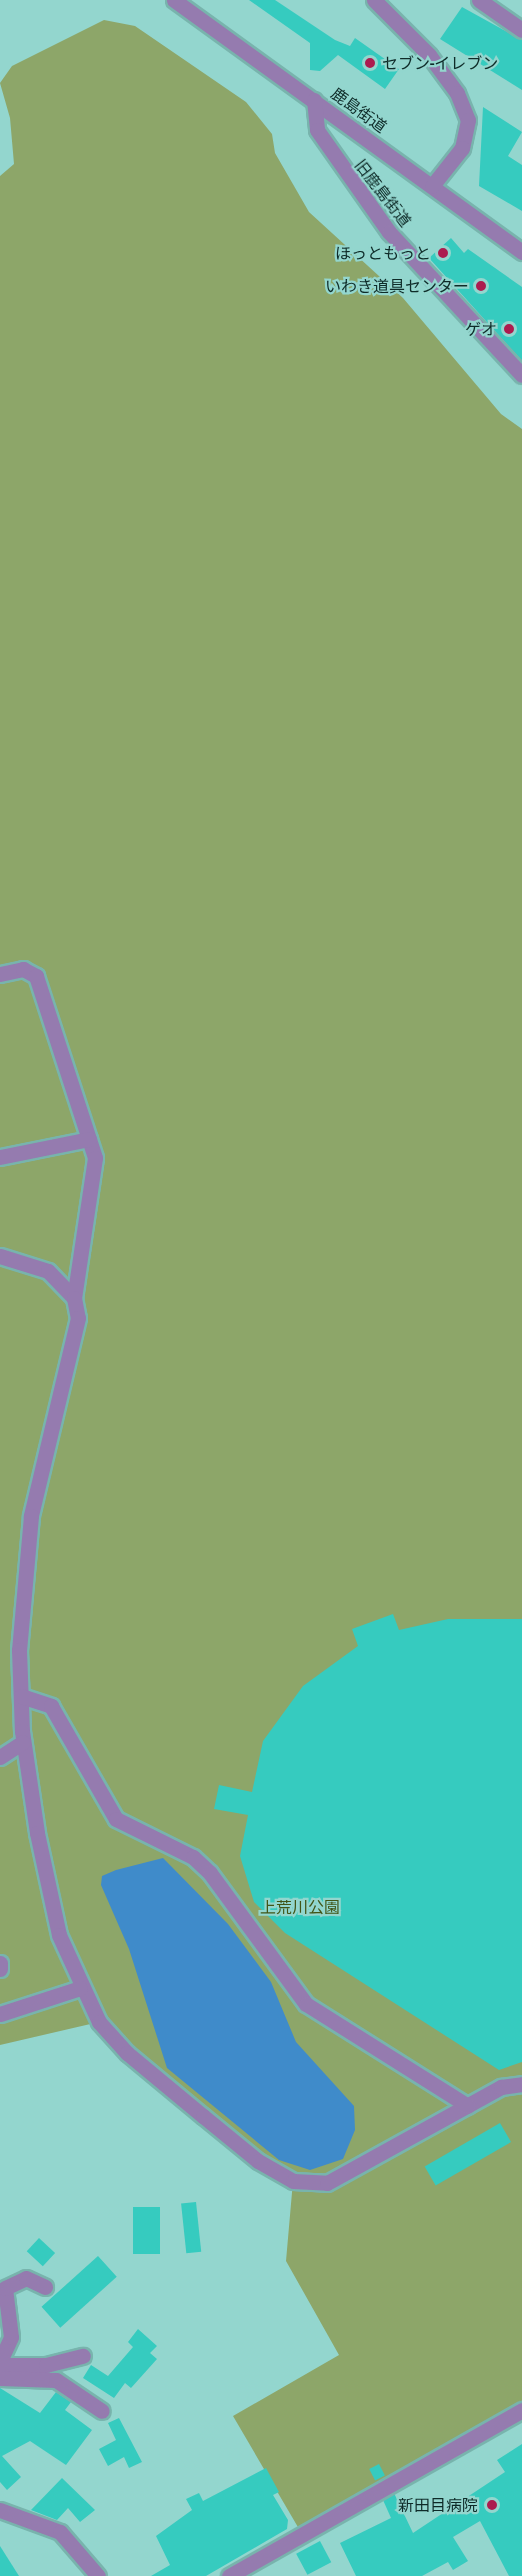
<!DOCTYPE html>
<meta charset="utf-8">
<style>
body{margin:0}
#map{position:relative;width:522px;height:2576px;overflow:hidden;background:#93d6ce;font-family:"Archivo Narrow","Noto Sans JP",sans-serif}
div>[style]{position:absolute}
.green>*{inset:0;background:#8da669}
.water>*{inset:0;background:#3f8bca}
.building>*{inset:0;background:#36cbbf;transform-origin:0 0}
.roads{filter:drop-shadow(2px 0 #78b4ad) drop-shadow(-2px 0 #78b4ad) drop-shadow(0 2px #78b4ad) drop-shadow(0 -2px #78b4ad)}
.minor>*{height:15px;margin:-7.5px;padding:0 7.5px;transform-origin:7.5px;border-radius:7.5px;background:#957baf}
.dots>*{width:16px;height:16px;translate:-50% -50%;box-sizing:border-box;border:3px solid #93d6ce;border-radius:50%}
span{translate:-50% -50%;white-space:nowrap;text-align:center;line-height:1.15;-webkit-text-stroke:4.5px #93d6ce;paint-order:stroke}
.poi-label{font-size:16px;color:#0e2b28}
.left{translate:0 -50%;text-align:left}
.right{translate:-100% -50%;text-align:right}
.street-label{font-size:16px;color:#0e2b28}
.park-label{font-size:16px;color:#415618}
</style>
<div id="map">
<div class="green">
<i style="clip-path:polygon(104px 20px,135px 26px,246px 102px,272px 134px,275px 153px,309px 212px,403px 298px,501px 414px,522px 429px,522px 2410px,302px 2534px,233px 2416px,339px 2355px,286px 2261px,293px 2181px,99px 2022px,0 2045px,0 176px,14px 164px,10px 118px,0 83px,12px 66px)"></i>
</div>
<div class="water">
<i style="clip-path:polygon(163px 1858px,228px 1924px,271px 1982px,296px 2042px,354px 2106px,355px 2130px,343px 2159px,310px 2170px,279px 2160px,167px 2068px,129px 1949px,101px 1885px,102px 1876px,116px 1870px)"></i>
</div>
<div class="building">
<i style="clip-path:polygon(249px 0,275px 0,335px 40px,350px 46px,355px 38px,399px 69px,385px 89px,338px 55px,320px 71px,310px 70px,310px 43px)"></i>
<i style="clip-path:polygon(462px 7px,522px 40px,522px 90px,440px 39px)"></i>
<i style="clip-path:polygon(483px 107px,522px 132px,508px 156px,522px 165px,522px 211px,479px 186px)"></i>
<i style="clip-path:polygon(451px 238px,464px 253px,468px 249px,522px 287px,522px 361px,429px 258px)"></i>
<i style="clip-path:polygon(393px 1614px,399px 1630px,448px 1619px,522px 1619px,522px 2062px,499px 2070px,285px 1933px,254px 1902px,240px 1856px,248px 1815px,214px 1809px,219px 1785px,252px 1792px,263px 1741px,303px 1686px,358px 1646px,352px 1629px)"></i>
<i style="left:500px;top:2123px;width:22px;height:87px;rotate:60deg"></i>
<i style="left:196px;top:2202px;width:50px;height:15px;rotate:84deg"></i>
<i style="left:133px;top:2207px;width:27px;height:47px"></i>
<i style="left:39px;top:2238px;width:22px;height:18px;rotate:43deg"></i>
<i style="left:98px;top:2256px;width:28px;height:76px;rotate:48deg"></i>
<i style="clip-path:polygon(138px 2329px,157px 2346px,150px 2353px,157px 2359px,131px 2388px,125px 2383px,114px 2398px,83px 2378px,91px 2365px,108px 2376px,133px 2347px,128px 2342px)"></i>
<i style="clip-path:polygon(0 2388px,40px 2413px,56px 2392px,71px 2402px,65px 2410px,92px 2430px,66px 2465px,30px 2441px,2px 2456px,21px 2477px,7px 2490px,0 2482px)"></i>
<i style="clip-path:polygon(119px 2418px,142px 2462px,129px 2468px,124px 2457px,108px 2466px,99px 2449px,116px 2440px,108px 2423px)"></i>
<i style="clip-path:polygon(522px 2444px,522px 2576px,509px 2576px,480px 2521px,453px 2537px,468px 2561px,453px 2570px,448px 2562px,422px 2576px,356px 2576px,340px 2543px,391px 2518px,383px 2500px,394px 2493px,413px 2533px,505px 2472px,497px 2460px)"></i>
<i style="left:379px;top:2464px;width:13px;height:11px;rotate:63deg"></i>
<i style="clip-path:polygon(266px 2468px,279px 2492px,273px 2495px,288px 2520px,287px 2529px,206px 2576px,151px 2576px,170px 2565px,156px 2536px,192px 2510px,186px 2499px,199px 2493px,203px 2501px)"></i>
<i style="clip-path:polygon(62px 2478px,95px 2510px,80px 2522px,68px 2508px,57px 2520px,31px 2510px)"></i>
<i style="left:320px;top:2541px;width:24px;height:27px;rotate:62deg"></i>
<i style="clip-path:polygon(0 2546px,19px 2576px,0 2576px)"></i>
</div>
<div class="roads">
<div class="minor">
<i style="left:174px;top:0;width:430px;rotate:35.9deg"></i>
<i style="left:374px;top:0;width:78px;rotate:45deg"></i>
<i style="left:429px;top:55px;width:47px;rotate:53.6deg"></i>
<i style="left:457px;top:93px;width:29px;rotate:68deg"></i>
<i style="left:468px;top:120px;width:29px;rotate:102deg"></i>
<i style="left:462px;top:148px;width:48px;rotate:128.3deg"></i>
<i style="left:479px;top:0;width:52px;rotate:34.9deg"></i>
<i style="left:314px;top:100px;width:30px;rotate:84deg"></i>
<i style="left:317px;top:130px;width:125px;rotate:54.8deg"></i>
<i style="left:389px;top:232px;width:195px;rotate:47.1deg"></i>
<i style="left:0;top:974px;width:24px;rotate:-12deg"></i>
<i style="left:23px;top:969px;width:15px;rotate:28deg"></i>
<i style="left:36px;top:976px;width:191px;rotate:72deg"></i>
<i style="left:95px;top:1158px;width:142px;rotate:98.5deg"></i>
<i style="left:0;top:1157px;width:91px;rotate:-11.4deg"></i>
<i style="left:0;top:1256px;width:50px;rotate:17.4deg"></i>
<i style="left:48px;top:1271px;width:37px;rotate:46deg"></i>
<i style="left:74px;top:1298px;width:20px;rotate:79deg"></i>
<i style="left:78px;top:1318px;width:204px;rotate:103.4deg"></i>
<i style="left:31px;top:1516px;width:135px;rotate:95.1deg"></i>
<i style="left:19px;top:1650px;width:81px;rotate:87.9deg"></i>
<i style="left:22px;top:1731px;width:103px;rotate:81.6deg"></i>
<i style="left:37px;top:1833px;width:104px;rotate:77.8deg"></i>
<i style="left:59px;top:1935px;width:96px;rotate:65.3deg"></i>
<i style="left:99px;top:2022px;width:42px;rotate:47.9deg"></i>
<i style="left:127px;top:2053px;width:99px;rotate:39.7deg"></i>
<i style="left:203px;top:2116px;width:71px;rotate:39.3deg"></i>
<i style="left:258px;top:2161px;width:40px;rotate:29.7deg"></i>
<i style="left:293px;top:2181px;width:34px;rotate:3deg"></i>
<i style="left:327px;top:2183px;width:199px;rotate:-28.9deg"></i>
<i style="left:501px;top:2087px;width:21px;rotate:-8deg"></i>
<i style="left:21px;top:1696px;width:32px;rotate:18deg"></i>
<i style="left:51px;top:1706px;width:130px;rotate:60.1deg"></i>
<i style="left:116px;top:1819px;width:86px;rotate:26.3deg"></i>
<i style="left:193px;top:1857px;width:23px;rotate:43deg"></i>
<i style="left:210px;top:1873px;width:162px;rotate:53.8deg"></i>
<i style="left:306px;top:2004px;width:191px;rotate:32.2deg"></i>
<i style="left:0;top:1757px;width:27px;rotate:-33deg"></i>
<i style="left:0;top:1963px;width:6px;rotate:90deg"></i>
<i style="left:0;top:2014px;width:84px;rotate:-18deg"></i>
<i style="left:0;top:2361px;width:26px;rotate:-65deg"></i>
<i style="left:11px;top:2337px;width:49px;rotate:-97deg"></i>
<i style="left:5px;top:2288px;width:23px;rotate:-25deg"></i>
<i style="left:26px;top:2278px;width:21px;rotate:25deg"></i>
<i style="left:0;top:2365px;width:46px"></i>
<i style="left:46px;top:2365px;width:38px;rotate:-14deg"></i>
<i style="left:0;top:2378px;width:56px;rotate:2deg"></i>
<i style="left:56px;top:2380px;width:55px;rotate:34deg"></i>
<i style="left:0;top:2510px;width:64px;rotate:20.1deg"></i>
<i style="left:60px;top:2532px;width:58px;rotate:49.2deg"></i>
<i style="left:229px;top:2576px;width:337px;rotate:-29.5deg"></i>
</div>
</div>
<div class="dots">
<i style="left:370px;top:63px;background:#ac1b4f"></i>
<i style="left:443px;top:253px;background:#ac1b4f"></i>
<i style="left:481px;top:286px;background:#ac1b4f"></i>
<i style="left:509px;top:329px;background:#ac1b4f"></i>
<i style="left:492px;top:2505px;background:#ac1b4f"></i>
</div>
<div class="poi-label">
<span class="left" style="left:382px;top:63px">セブン-イレブン</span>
<span class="right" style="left:431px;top:253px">ほっともっと</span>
<span class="right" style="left:469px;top:286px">いわき道具センター</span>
<span class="right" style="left:497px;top:329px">ゲオ</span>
<span class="right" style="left:478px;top:2505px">新田目病院</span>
</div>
<div class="street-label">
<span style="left:359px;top:110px;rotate:36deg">鹿島街道</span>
<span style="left:383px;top:193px;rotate:52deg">旧鹿島街道</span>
</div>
<div class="park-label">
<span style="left:300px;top:1907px">上荒川公園</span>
</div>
</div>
